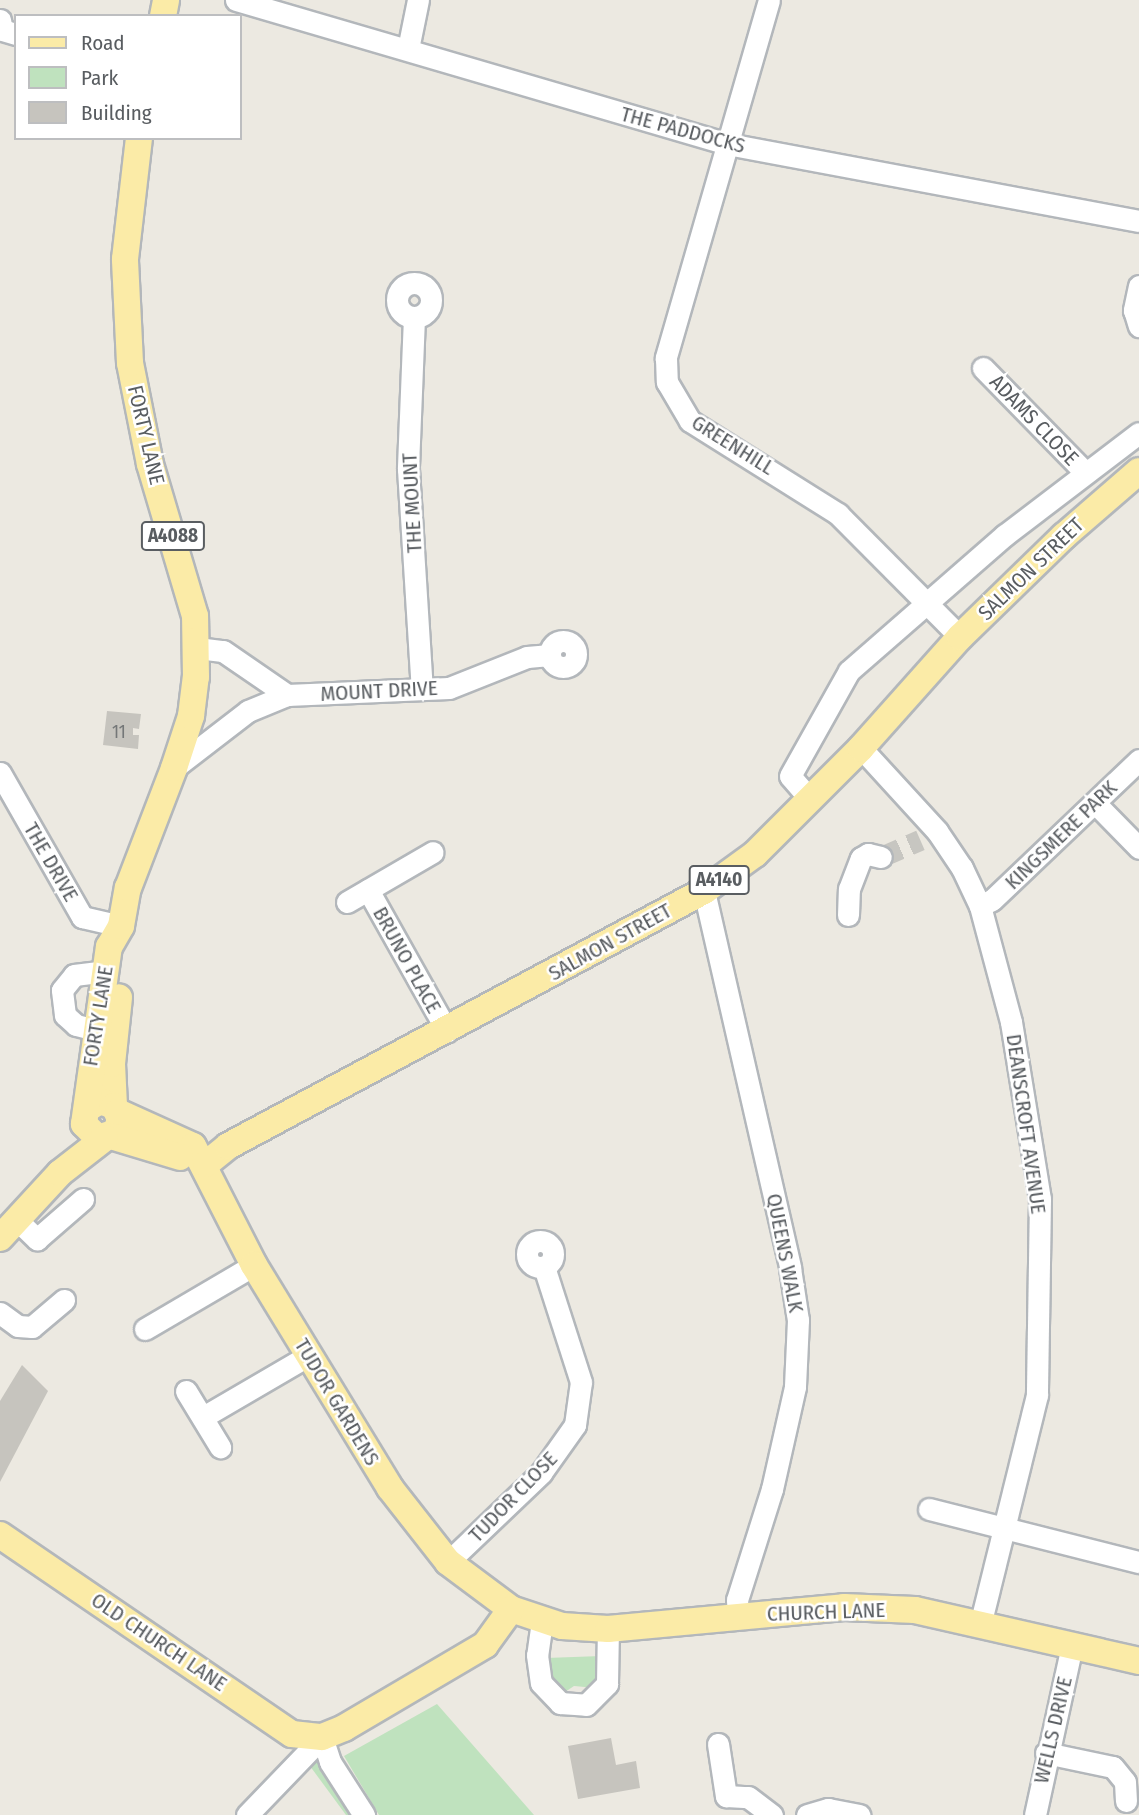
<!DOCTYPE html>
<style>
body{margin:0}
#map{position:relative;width:1139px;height:1815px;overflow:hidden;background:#ece9e1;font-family:"Fira Sans Condensed",sans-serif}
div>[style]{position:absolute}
.green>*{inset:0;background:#bfe2be}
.building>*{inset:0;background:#c6c4be}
.minor-tunnel>*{height:21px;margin-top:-10.5px;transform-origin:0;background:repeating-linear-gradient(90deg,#c7c6c1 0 21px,transparent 0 31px)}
.roads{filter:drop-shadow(2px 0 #b3b7bb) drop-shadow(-2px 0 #b3b7bb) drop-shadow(0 2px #b3b7bb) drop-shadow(0 -2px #b3b7bb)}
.minor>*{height:21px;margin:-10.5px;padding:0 10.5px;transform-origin:10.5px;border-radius:10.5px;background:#fff}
.minor>.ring{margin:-10.5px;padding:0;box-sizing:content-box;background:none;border:21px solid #fff;border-radius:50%}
.major>*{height:26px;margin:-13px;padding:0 13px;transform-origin:13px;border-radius:13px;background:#fbeba7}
span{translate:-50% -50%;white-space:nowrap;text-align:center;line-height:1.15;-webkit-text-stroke:5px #fff;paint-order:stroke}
.number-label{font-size:18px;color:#747778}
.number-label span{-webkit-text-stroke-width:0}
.shield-label span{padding:2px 5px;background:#fff;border:2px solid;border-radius:5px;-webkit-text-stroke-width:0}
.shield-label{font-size:19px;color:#595d61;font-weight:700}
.street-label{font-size:21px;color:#595d61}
.legend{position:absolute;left:14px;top:14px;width:228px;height:126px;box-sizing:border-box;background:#fff;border:2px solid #bdbec0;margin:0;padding:9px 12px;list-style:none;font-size:21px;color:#595d61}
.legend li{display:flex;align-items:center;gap:14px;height:35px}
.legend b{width:35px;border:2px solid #bdbec0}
</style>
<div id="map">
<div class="green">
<i style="clip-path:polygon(601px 1656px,596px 1688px,574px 1686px,562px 1694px,548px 1677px,546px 1658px)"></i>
<i style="clip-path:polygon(437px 1704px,534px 1815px,379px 1815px,344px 1756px)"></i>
<i style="clip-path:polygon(315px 1750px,357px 1815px,346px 1815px,307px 1762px)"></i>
</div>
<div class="building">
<i style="clip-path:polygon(107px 711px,141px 714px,139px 729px,133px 728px,133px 735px,139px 735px,138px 749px,103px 745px)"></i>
<i style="clip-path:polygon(22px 1365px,48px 1391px,0 1482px,0 1401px)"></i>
<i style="clip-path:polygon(611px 1738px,616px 1765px,636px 1761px,640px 1788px,578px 1799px,568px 1746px)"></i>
</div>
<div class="minor-tunnel">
<i style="left:881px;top:857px;width:43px;rotate:-23.6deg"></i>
</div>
<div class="roads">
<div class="minor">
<i style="left:236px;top:0;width:513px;rotate:16.31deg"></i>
<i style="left:728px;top:144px;width:418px;rotate:10.6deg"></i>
<i style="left:769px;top:0;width:373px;rotate:106.1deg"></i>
<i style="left:666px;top:358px;width:24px;rotate:88deg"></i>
<i style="left:667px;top:382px;width:45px;rotate:59.5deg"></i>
<i style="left:690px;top:421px;width:175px;rotate:32.1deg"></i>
<i style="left:838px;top:514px;width:173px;rotate:45.2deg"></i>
<i style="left:0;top:20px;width:10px;rotate:79deg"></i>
<i style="left:2px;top:30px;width:15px;rotate:16deg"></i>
<i style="left:408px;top:49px;width:50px;rotate:-78.5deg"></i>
<i class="ring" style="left:397px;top:283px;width:13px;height:13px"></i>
<i style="left:1139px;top:286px;width:25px;rotate:102deg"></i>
<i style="left:1134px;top:310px;width:17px;rotate:73deg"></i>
<i style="left:414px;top:317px;width:152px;rotate:92.3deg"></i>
<i style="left:408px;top:469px;width:220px;rotate:86.4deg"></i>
<i style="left:983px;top:368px;width:146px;rotate:45.6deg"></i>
<i class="ring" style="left:550px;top:641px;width:5px;height:5px"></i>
<i style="left:197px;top:648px;width:26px;rotate:7deg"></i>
<i style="left:223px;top:651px;width:78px;rotate:34.5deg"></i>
<i style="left:861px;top:748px;width:113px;rotate:47.5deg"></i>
<i style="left:937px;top:831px;width:45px;rotate:56deg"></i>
<i style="left:962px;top:868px;width:42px;rotate:64.7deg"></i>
<i style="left:980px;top:906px;width:120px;rotate:75deg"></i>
<i style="left:1011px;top:1022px;width:179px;rotate:80.7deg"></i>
<i style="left:1040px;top:1199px;width:196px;rotate:90.9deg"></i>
<i style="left:1037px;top:1395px;width:234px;rotate:103.9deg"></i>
<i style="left:174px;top:768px;width:93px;rotate:-37.6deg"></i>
<i style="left:248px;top:711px;width:42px;rotate:-22.3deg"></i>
<i style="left:287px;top:695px;width:162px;rotate:-2.5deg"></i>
<i style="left:449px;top:688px;width:84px;rotate:-21.7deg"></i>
<i style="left:527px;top:657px;width:23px;rotate:-5deg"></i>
<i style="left:0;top:773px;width:166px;rotate:60.3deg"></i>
<i style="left:82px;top:917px;width:40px;rotate:13deg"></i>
<i style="left:810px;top:799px;width:30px;rotate:-131deg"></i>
<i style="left:790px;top:776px;width:120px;rotate:-60.7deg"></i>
<i style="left:849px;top:671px;width:207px;rotate:-41.1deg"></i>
<i style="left:1005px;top:535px;width:168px;rotate:-37.3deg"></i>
<i style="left:1095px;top:803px;width:63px;rotate:45.6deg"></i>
<i style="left:368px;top:890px;width:162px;rotate:60.7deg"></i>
<i style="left:704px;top:891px;width:387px;rotate:77.1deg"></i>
<i style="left:790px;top:1268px;width:53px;rotate:81.3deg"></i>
<i style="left:798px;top:1320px;width:67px;rotate:92.6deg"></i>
<i style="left:795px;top:1387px;width:105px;rotate:102.7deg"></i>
<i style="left:772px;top:1489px;width:116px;rotate:107.5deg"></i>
<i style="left:737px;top:1600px;width:16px;rotate:86deg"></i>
<i style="left:347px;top:902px;width:99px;rotate:-30.2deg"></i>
<i style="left:980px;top:906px;width:13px;rotate:-27deg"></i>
<i style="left:992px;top:900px;width:203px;rotate:-43.6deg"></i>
<i style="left:848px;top:915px;width:26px;rotate:-88deg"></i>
<i style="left:849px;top:889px;width:33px;rotate:-69deg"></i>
<i style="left:861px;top:858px;width:8px;rotate:-30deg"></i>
<i style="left:868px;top:854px;width:13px;rotate:13deg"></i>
<i style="left:96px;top:1030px;width:21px;rotate:-166deg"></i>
<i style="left:76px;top:1025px;width:15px;rotate:-138deg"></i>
<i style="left:65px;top:1015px;width:25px;rotate:-97deg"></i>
<i style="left:62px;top:990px;width:19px;rotate:-51deg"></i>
<i style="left:74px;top:975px;width:31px;rotate:-7deg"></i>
<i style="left:17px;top:1220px;width:28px;rotate:44deg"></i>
<i style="left:37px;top:1239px;width:61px;rotate:-41deg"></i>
<i class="ring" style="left:527px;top:1241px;width:5px;height:5px"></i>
<i style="left:0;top:1313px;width:22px;rotate:36deg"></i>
<i style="left:18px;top:1326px;width:14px;rotate:4deg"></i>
<i style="left:32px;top:1327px;width:42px;rotate:-40.2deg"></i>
<i style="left:145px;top:1329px;width:126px;rotate:-30.4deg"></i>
<i style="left:186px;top:1391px;width:66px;rotate:58.7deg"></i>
<i style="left:203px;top:1417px;width:123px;rotate:-30.3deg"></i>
<i style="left:929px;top:1509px;width:217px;rotate:14.2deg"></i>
<i style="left:448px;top:1562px;width:129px;rotate:-43.7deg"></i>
<i style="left:541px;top:1473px;width:59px;rotate:-54.7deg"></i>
<i style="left:575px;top:1425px;width:43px;rotate:-82.1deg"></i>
<i style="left:581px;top:1382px;width:121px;rotate:-107.8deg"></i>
<i style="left:542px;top:1621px;width:34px;rotate:98deg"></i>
<i style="left:537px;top:1655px;width:28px;rotate:82deg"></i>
<i style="left:541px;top:1683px;width:28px;rotate:46deg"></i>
<i style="left:560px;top:1703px;width:26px;rotate:4deg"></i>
<i style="left:586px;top:1705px;width:30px;rotate:-45deg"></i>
<i style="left:607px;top:1684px;width:55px;rotate:-89deg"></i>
<i style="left:718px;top:1744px;width:53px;rotate:81.3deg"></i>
<i style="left:726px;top:1796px;width:22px;rotate:3deg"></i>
<i style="left:748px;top:1797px;width:30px;rotate:37deg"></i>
<i style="left:1046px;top:1753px;width:68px;rotate:11.8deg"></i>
<i style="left:1113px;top:1767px;width:19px;rotate:51deg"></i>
<i style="left:1125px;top:1782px;width:19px;rotate:87deg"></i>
<i style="left:247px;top:1815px;width:108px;rotate:-46.1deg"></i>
<i style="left:322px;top:1737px;width:26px;rotate:72deg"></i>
<i style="left:330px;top:1762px;width:63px;rotate:57.3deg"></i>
<i style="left:807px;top:1815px;width:22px;rotate:-16deg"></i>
<i style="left:828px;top:1809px;width:32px;rotate:11deg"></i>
<i style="left:1035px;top:1815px;width:173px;rotate:-77.7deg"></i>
</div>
<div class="major">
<i style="left:163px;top:16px;width:16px;rotate:-79deg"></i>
<i style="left:114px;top:1106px;width:42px;rotate:-92.7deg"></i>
<i style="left:112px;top:1064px;width:67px;rotate:-84deg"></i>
<i style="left:87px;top:1109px;width:15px;rotate:-32deg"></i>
<i style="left:100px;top:1101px;width:15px;rotate:20deg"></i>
<i style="left:114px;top:1106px;width:14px;rotate:65deg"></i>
<i style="left:120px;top:1119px;width:14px;rotate:107deg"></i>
<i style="left:116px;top:1132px;width:19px;rotate:162deg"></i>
<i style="left:98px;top:1138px;width:20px;rotate:-135deg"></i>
<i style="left:84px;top:1124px;width:179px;rotate:-82deg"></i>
<i style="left:109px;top:947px;width:24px;rotate:-60deg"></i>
<i style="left:121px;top:926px;width:39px;rotate:-80deg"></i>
<i style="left:128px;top:888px;width:129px;rotate:-69deg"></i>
<i style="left:174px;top:768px;width:55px;rotate:-71.9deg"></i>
<i style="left:191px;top:716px;width:39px;rotate:-83deg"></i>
<i style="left:196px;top:677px;width:61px;rotate:-90.9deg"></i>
<i style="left:195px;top:616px;width:159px;rotate:-106.5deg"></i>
<i style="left:150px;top:464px;width:103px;rotate:-101.2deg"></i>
<i style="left:130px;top:363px;width:104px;rotate:-92.8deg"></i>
<i style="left:125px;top:259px;width:122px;rotate:-83.4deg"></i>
<i style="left:118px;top:1112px;width:82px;rotate:24.4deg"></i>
<i style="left:193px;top:1146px;width:134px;rotate:62.9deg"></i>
<i style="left:254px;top:1265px;width:261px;rotate:58.6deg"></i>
<i style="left:390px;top:1488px;width:94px;rotate:51.9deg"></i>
<i style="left:448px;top:1562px;width:79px;rotate:36.7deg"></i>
<i style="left:511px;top:1609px;width:54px;rotate:18.4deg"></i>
<i style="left:562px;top:1626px;width:46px;rotate:3.7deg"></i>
<i style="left:608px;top:1629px;width:237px;rotate:-5.3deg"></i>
<i style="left:844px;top:1607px;width:71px;rotate:2.4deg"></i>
<i style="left:915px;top:1610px;width:230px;rotate:12.8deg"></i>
<i style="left:111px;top:1136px;width:72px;rotate:16.9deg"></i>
<i style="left:206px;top:1164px;width:28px;rotate:-39deg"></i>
<i style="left:228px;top:1146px;width:540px;rotate:-28.18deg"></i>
<i style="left:704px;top:891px;width:63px;rotate:-36deg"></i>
<i style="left:755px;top:854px;width:150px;rotate:-45deg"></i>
<i style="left:861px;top:748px;width:149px;rotate:-48.3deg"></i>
<i style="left:960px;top:637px;width:145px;rotate:-44.2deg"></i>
<i style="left:1064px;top:536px;width:99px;rotate:-40.9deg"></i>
<i style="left:0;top:1238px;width:88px;rotate:-47.3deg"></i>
<i style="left:60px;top:1173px;width:57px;rotate:-37.9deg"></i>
<i style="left:0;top:1535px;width:353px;rotate:34.3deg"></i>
<i style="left:292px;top:1734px;width:30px;rotate:6deg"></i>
<i style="left:322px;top:1737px;width:24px;rotate:-22deg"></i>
<i style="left:344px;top:1728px;width:164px;rotate:-30.5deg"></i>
<i style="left:485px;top:1645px;width:44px;rotate:-54.2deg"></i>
</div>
</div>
<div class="number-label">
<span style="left:119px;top:732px">11</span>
</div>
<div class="shield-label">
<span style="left:173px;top:536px">A4088</span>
<span style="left:719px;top:880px">A4140</span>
</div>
<div class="street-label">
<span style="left:683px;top:130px;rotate:15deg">THE PADDOCKS</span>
<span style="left:1034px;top:420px;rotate:46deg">ADAMS CLOSE</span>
<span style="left:146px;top:435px;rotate:77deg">FORTY LANE</span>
<span style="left:733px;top:445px;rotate:32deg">GREENHILL</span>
<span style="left:412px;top:503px;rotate:-93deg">THE MOUNT</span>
<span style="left:1031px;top:569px;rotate:-44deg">SALMON STREET</span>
<span style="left:379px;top:691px;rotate:-3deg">MOUNT DRIVE</span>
<span style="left:1061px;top:835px;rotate:-44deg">KINGSMERE PARK</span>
<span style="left:51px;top:862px;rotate:60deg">THE DRIVE</span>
<span style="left:610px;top:942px;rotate:-29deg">SALMON STREET</span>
<span style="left:407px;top:960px;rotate:61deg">BRUNO PLACE</span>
<span style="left:98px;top:1016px;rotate:-81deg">FORTY LANE</span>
<span style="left:1026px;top:1124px;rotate:82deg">DEANSCROFT AVENUE</span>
<span style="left:785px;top:1253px;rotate:79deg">QUEENS WALK</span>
<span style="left:337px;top:1402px;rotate:59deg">TUDOR GARDENS</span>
<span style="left:513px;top:1497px;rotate:-46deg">TUDOR CLOSE</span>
<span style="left:826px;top:1612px;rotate:-2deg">CHURCH LANE</span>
<span style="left:159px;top:1642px;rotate:34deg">OLD CHURCH LANE</span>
<span style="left:1053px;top:1730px;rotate:-77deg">WELLS DRIVE</span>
</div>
<ul class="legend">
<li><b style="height:9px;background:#fbeba7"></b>Road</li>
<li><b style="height:19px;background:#bfe2be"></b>Park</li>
<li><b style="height:19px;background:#c6c4be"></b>Building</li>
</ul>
</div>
